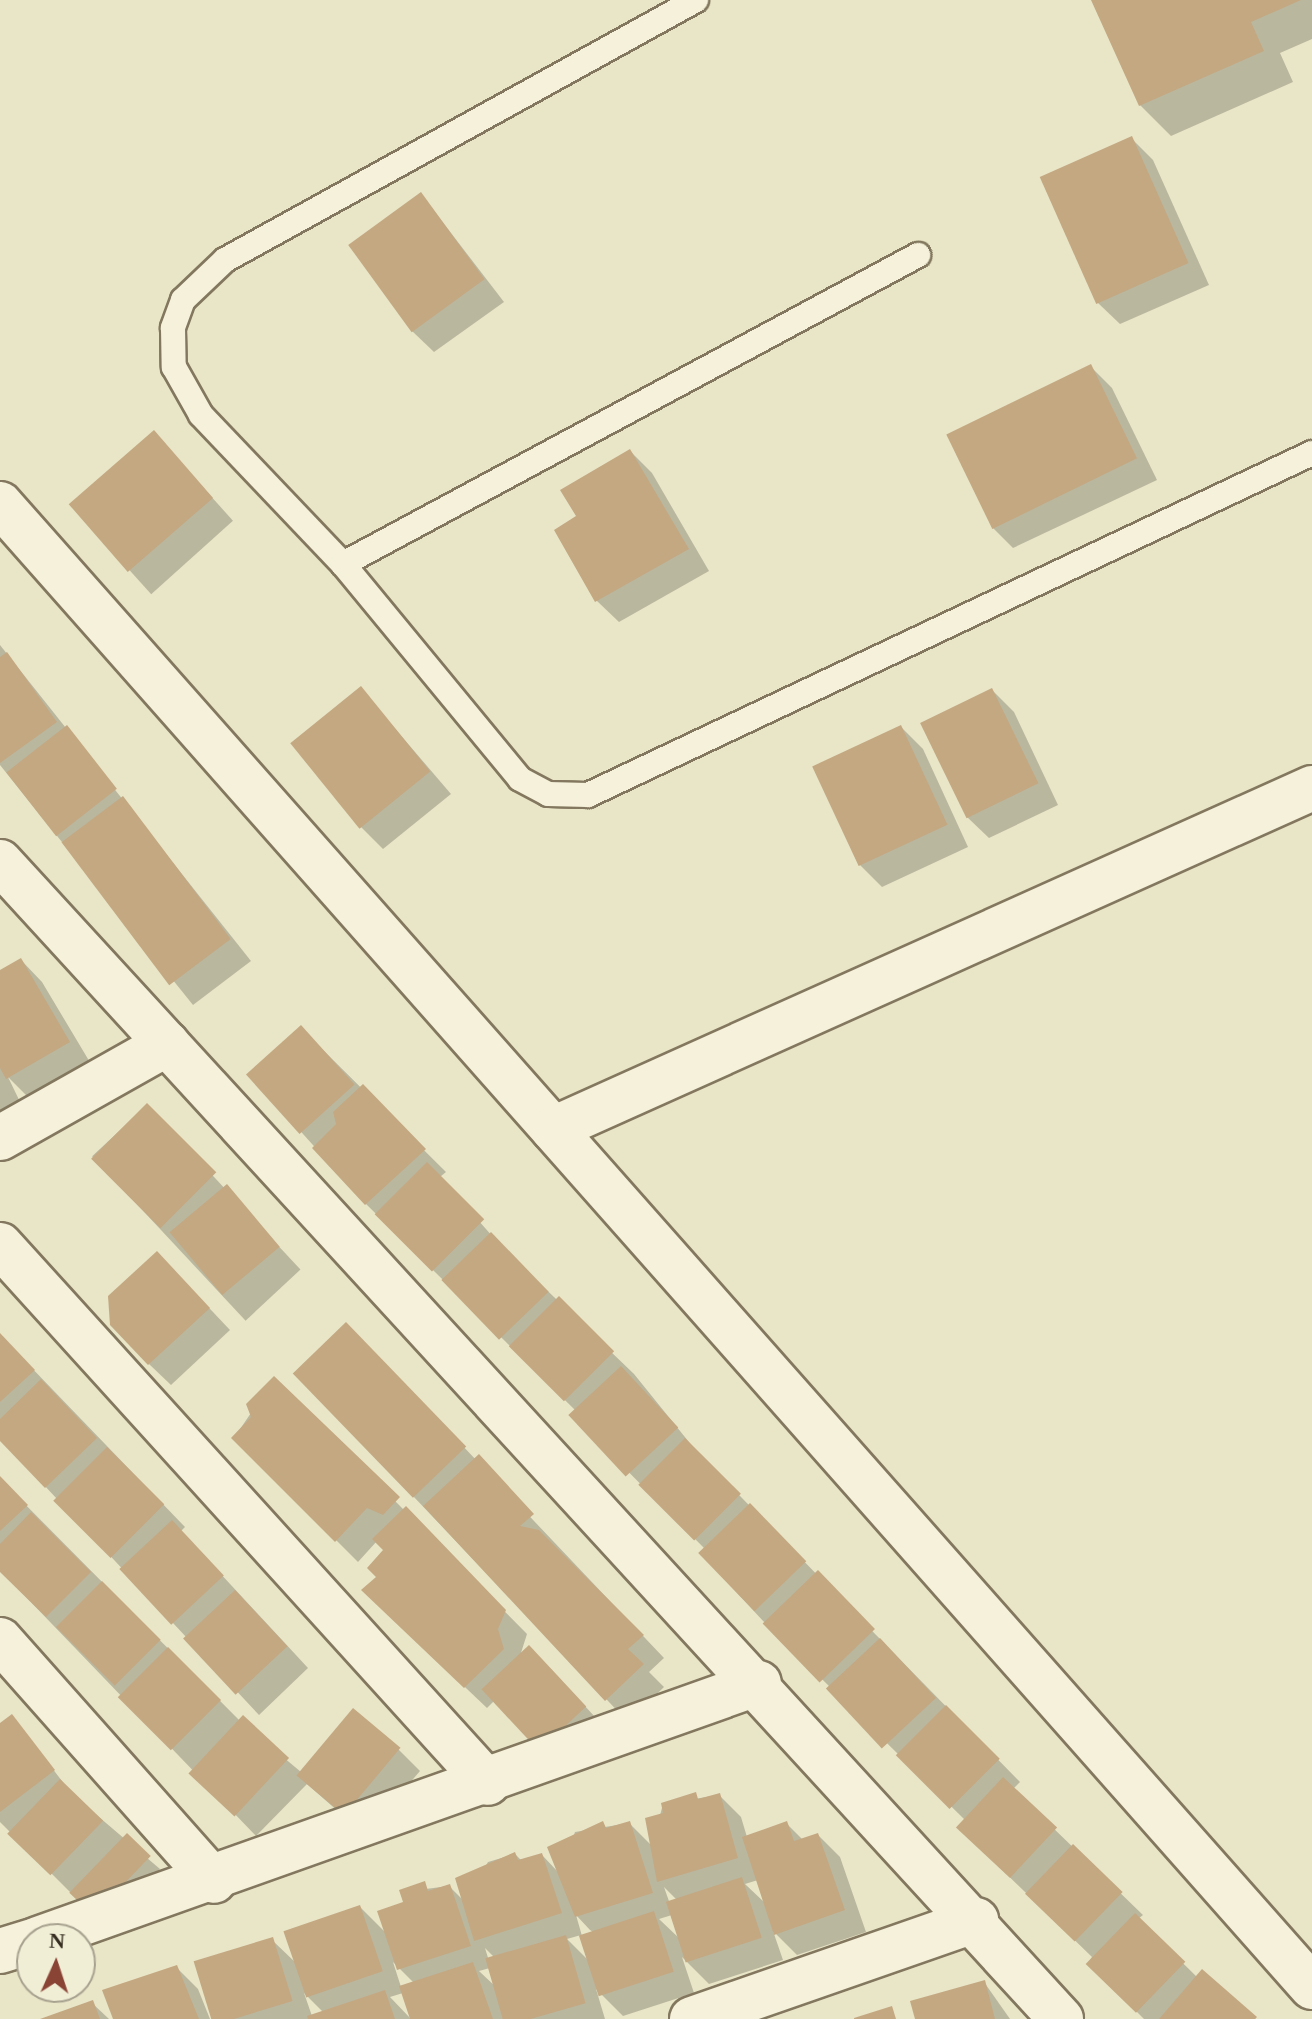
<!DOCTYPE html>
<style>
body{margin:0}
#map{position:relative;width:1312px;height:2019px;overflow:hidden;background:#e9e5c7;font-family:"Times New Roman",serif}
div>[style]{position:absolute}
.shadow>*{inset:0;background:#0003;transform-origin:0 0}
.building>*{inset:0;background:#c3a882;transform-origin:0 0}
.roads{filter:drop-shadow(2px 0 #83785f) drop-shadow(-2px 0 #83785f) drop-shadow(0 2px #83785f) drop-shadow(0 -2px #83785f)}
.service>*{height:24px;margin:-12px;padding:0 12px;transform-origin:12px;border-radius:12px;background:#f5f1da}
.minor>*{height:44px;margin:-22px;padding:0 22px;transform-origin:22px;border-radius:22px;background:#f5f1da}
span{translate:-50% -50%;white-space:nowrap;text-align:center;line-height:1.15;-webkit-text-stroke:6px #f1eed6;paint-order:stroke}
.north{position:absolute;left:16px;top:1923px;width:80px;height:80px;box-sizing:border-box;background:#f1eed6;border:2px solid #a6a18e;border-radius:50%;rotate:3deg;font-size:22px;font-weight:700;line-height:32px;text-align:center;color:#352e21}
.north::after{content:'';display:block;margin:auto;width:28px;height:36px;background:#8a4436;clip-path:polygon(50% 0,100% 100%,50% 72%,0 100%)}
</style>
<div id="map">
<div class="shadow">
<i style="clip-path:polygon(1094px 0,1312px 0,1312px 39px,1280px 53px,1293px 82px,1171px 136px,1140px 105px)"></i>
<i style="clip-path:polygon(1131px 138px,1153px 160px,1209px 285px,1120px 324px,1098px 303px)"></i>
<i style="clip-path:polygon(421px 194px,504px 302px,434px 352px,412px 331px)"></i>
<i style="clip-path:polygon(1091px 367px,1112px 388px,1157px 480px,1013px 548px,991px 526px)"></i>
<i style="left:154px;top:433px;width:118px;height:110px;rotate:48deg"></i>
<i style="clip-path:polygon(630px 451px,652px 473px,709px 571px,619px 622px,597px 601px,579px 517px)"></i>
<i style="clip-path:polygon(0 645px,251px 961px,193px 1005px,0 765px)"></i>
<i style="clip-path:polygon(361px 689px,451px 794px,383px 849px,361px 827px)"></i>
<i style="clip-path:polygon(992px 690px,1014px 712px,1058px 805px,989px 838px,967px 817px)"></i>
<i style="clip-path:polygon(901px 727px,923px 749px,968px 847px,882px 887px,860px 865px)"></i>
<i style="clip-path:polygon(21px 960px,42px 982px,91px 1064px,30px 1099px,8px 1077px,23px 1108px,0 1120px,0 972px)"></i>
<i style="clip-path:polygon(322px 1049px,446px 1172px,440px 1177px,501px 1246px,634px 1374px,697px 1452px,1020px 1782px,1013px 1789px,1143px 1915px,1138px 1919px,1198px 1978px,1203px 1972px,1256px 2019px,1144px 2019px,1088px 1963px,1092px 1957px,958px 1827px,965px 1820px,765px 1623px,700px 1553px,705px 1549px,571px 1414px,575px 1410px,366px 1204px,249px 1074px)"></i>
<i style="left:147px;top:1105px;width:225px;height:75px;rotate:47deg"></i>
<i style="clip-path:polygon(178px 1275px,230px 1330px,171px 1385px,149px 1364px)"></i>
<i style="clip-path:polygon(0 1335px,185px 1527px,181px 1531px,308px 1668px,259px 1715px,0 1438px)"></i>
<i style="clip-path:polygon(368px 1346px,664px 1658px,649px 1672px,664px 1687px,628px 1722px,296px 1373px)"></i>
<i style="clip-path:polygon(274px 1379px,527px 1634px,520px 1656px,551px 1669px,606px 1729px,560px 1771px,495px 1700px,487px 1708px,386px 1612px,378px 1577px,386px 1550px,377px 1541px,358px 1562px,234px 1438px)"></i>
<i style="clip-path:polygon(0 1479px,240px 1721px,301px 1772px,398px 1749px,420px 1771px,365px 1835px,307px 1784px,256px 1836px,0 1570px)"></i>
<i style="clip-path:polygon(12px 1716px,72px 1794px,160px 1869px,104px 1926px,0 1822px,0 1726px)"></i>
<i style="clip-path:polygon(evenodd,719px 1795px,741px 1817px,747px 1837px,786px 1823px,803px 1840px,818px 1835px,840px 1857px,866px 1932px,797px 1955px,773px 1931px,783px 1960px,709px 1984px,682px 1957px,694px 1993px,623px 2016px,596px 1989px,605px 2019px,412px 2019px,403px 1993px,390px 1997px,411px 2019px,214px 2019px,196px 1963px,272px 1940px,296px 1963px,360px 1907px,387px 1934px,406px 1903px,402px 1892px,449px 1886px,464px 1901px,488px 1862px,515px 1854px,522px 1861px,542px 1855px,559px 1873px,575px 1832px,629px 1823px,652px 1846px,663px 1804px,719px 1795px,758px 1880px,766px 1904px,745px 1884px,758px 1880px,719px 1795px,664px 1887px,678px 1901px,670px 1904px,664px 1887px,719px 1795px,576px 1915px,590px 1930px,593px 1932px,582px 1936px,576px 1915px,719px 1795px,672px 1915px,680px 1939px,659px 1919px,672px 1915px,719px 1795px,581px 1935px,591px 1963px,567px 1939px,581px 1935px,719px 1795px,485px 1948px,496px 1959px,489px 1961px,485px 1948px,719px 1795px,393px 1962px,414px 1983px,401px 1987px,393px 1962px,719px 1795px,490px 1968px,497px 1988px,479px 1971px,490px 1968px,719px 1795px,304px 1993px,323px 2012px,312px 2016px,304px 1993px)"></i>
<i style="clip-path:polygon(177px 1968px,198px 1989px,210px 2019px,115px 2019px)"></i>
<i style="clip-path:polygon(984px 1982px,1010px 2019px,917px 2019px)"></i>
<i style="clip-path:polygon(92px 2003px,109px 2019px,45px 2019px)"></i>
</div>
<div class="building">
<i style="clip-path:polygon(1091px 0,1301px 0,1251px 22px,1264px 51px,1139px 106px)"></i>
<i style="left:1132px;top:136px;width:139px;height:101px;rotate:66deg"></i>
<i style="left:421px;top:192px;width:108px;height:90px;rotate:54deg"></i>
<i style="left:1091px;top:364px;width:105px;height:161px;rotate:64deg"></i>
<i style="left:154px;top:430px;width:90px;height:113px;rotate:49deg"></i>
<i style="clip-path:polygon(630px 449px,689px 549px,595px 602px,554px 530px,576px 516px,560px 490px)"></i>
<i style="clip-path:polygon(7px 652px,57px 722px,0 763px,0 657px)"></i>
<i style="left:361px;top:686px;width:110px;height:91px;rotate:51deg"></i>
<i style="left:992px;top:688px;width:106px;height:80px;rotate:64deg"></i>
<i style="left:67px;top:725px;width:81px;height:77px;rotate:52deg"></i>
<i style="left:901px;top:725px;width:110px;height:98px;rotate:65deg"></i>
<i style="left:123px;top:796px;width:179px;height:77px;rotate:53deg"></i>
<i style="clip-path:polygon(21px 958px,70px 1042px,6px 1079px,0 1068px,0 970px)"></i>
<i style="left:301px;top:1025px;width:80px;height:74px;rotate:48deg"></i>
<i style="clip-path:polygon(363px 1084px,426px 1149px,365px 1205px,312px 1148px,336px 1124px,333px 1112px)"></i>
<i style="left:147px;top:1103px;width:98px;height:79px;rotate:45deg"></i>
<i style="left:427px;top:1162px;width:81px;height:74px;rotate:45deg"></i>
<i style="left:227px;top:1184px;width:82px;height:75px;rotate:50deg"></i>
<i style="left:491px;top:1232px;width:83px;height:69px;rotate:46deg"></i>
<i style="clip-path:polygon(157px 1251px,210px 1308px,148px 1365px,110px 1325px,108px 1296px)"></i>
<i style="left:559px;top:1296px;width:78px;height:71px;rotate:45deg"></i>
<i style="left:346px;top:1322px;width:173px;height:74px;rotate:46deg"></i>
<i style="clip-path:polygon(0 1333px,35px 1370px,0 1402px)"></i>
<i style="left:621px;top:1366px;width:84px;height:72px;rotate:47deg"></i>
<i style="clip-path:polygon(274px 1376px,400px 1497px,383px 1515px,367px 1508px,335px 1542px,231px 1438px,251px 1417px,246px 1404px)"></i>
<i style="clip-path:polygon(41px 1379px,97px 1438px,45px 1488px,0 1441px,0 1419px)"></i>
<i style="left:685px;top:1438px;width:79px;height:66px;rotate:45deg"></i>
<i style="left:107px;top:1447px;width:81px;height:76px;rotate:45deg"></i>
<i style="clip-path:polygon(479px 1454px,534px 1514px,520px 1526px,539px 1530px,644px 1635px,628px 1649px,644px 1664px,605px 1701px,423px 1506px)"></i>
<i style="clip-path:polygon(0 1476px,28px 1505px,0 1531px)"></i>
<i style="left:750px;top:1503px;width:81px;height:72px;rotate:46deg"></i>
<i style="clip-path:polygon(406px 1506px,506px 1610px,498px 1629px,504px 1649px,464px 1688px,361px 1590px,376px 1577px,367px 1568px,383px 1550px,372px 1539px)"></i>
<i style="clip-path:polygon(31px 1512px,91px 1572px,46px 1617px,0 1572px,0 1544px)"></i>
<i style="left:172px;top:1520px;width:76px;height:72px;rotate:47deg"></i>
<i style="left:818px;top:1570px;width:82px;height:77px;rotate:46deg"></i>
<i style="left:102px;top:1581px;width:83px;height:65px;rotate:45deg"></i>
<i style="left:235px;top:1590px;width:77px;height:71px;rotate:47deg"></i>
<i style="left:880px;top:1638px;width:82px;height:74px;rotate:47deg"></i>
<i style="left:529px;top:1645px;width:84px;height:65px;rotate:47deg"></i>
<i style="left:168px;top:1647px;width:75px;height:71px;rotate:45deg"></i>
<i style="left:946px;top:1705px;width:76px;height:71px;rotate:45deg"></i>
<i style="left:353px;top:1708px;width:62px;height:88px;rotate:40deg"></i>
<i style="clip-path:polygon(12px 1714px,55px 1770px,0 1812px,0 1723px)"></i>
<i style="left:243px;top:1715px;width:63px;height:80px;rotate:43deg"></i>
<i style="left:1003px;top:1777px;width:74px;height:69px;rotate:43deg"></i>
<i style="left:60px;top:1779px;width:60px;height:76px;rotate:44deg"></i>
<i style="clip-path:polygon(696px 1792px,698px 1799px,720px 1793px,738px 1858px,657px 1882px,645px 1818px,663px 1813px,661px 1803px)"></i>
<i style="clip-path:polygon(603px 1821px,606px 1828px,630px 1821px,653px 1893px,575px 1917px,547px 1847px)"></i>
<i style="clip-path:polygon(787px 1821px,794px 1841px,818px 1833px,845px 1910px,774px 1935px,742px 1837px)"></i>
<i style="left:127px;top:1833px;width:33px;height:83px;rotate:44deg"></i>
<i style="left:1073px;top:1844px;width:69px;height:69px;rotate:44deg"></i>
<i style="clip-path:polygon(515px 1852px,518px 1860px,542px 1853px,562px 1913px,474px 1941px,455px 1878px)"></i>
<i style="left:742px;top:1877px;width:64px;height:80px;rotate:72deg"></i>
<i style="clip-path:polygon(425px 1881px,428px 1891px,450px 1884px,471px 1946px,397px 1970px,377px 1911px,403px 1902px,399px 1890px)"></i>
<i style="left:360px;top:1905px;width:70px;height:81px;rotate:71deg"></i>
<i style="left:654px;top:1911px;width:64px;height:79px;rotate:72deg"></i>
<i style="left:1135px;top:1913px;width:70px;height:71px;rotate:44deg"></i>
<i style="left:566px;top:1935px;width:71px;height:84px;rotate:74deg"></i>
<i style="left:273px;top:1937px;width:67px;height:83px;rotate:73deg"></i>
<i style="clip-path:polygon(473px 1962px,493px 2019px,410px 2019px,399px 1986px)"></i>
<i style="clip-path:polygon(177px 1965px,199px 2019px,113px 2019px,102px 1990px)"></i>
<i style="clip-path:polygon(1202px 1969px,1257px 2017px,1255px 2019px,1159px 2019px)"></i>
<i style="clip-path:polygon(985px 1980px,995px 2019px,915px 2019px,910px 2001px)"></i>
<i style="clip-path:polygon(385px 1990px,395px 2019px,308px 2019px,307px 2016px)"></i>
<i style="clip-path:polygon(93px 2000px,100px 2019px,40px 2019px)"></i>
<i style="clip-path:polygon(892px 2006px,896px 2019px,854px 2019px,854px 2018px)"></i>
</div>
<div class="roads">
<div class="service">
<i style="left:696px;top:0;width:538px;rotate:151.1deg"></i>
<i style="left:225px;top:260px;width:58px;rotate:136.4deg"></i>
<i style="left:183px;top:300px;width:30px;rotate:110deg"></i>
<i style="left:173px;top:328px;width:39px;rotate:89deg"></i>
<i style="left:174px;top:367px;width:55px;rotate:60.6deg"></i>
<i style="left:201px;top:415px;width:206px;rotate:46.4deg"></i>
<i style="left:343px;top:564px;width:278px;rotate:50.5deg"></i>
<i style="left:520px;top:779px;width:32px;rotate:28deg"></i>
<i style="left:548px;top:794px;width:40px;rotate:1.4deg"></i>
<i style="left:588px;top:795px;width:801px;rotate:-25.28deg"></i>
<i style="left:343px;top:564px;width:653px;rotate:-28.25deg"></i>
</div>
<div class="minor">
<i style="left:0;top:504px;width:1980px;rotate:48.5deg"></i>
<i style="left:0;top:862px;width:1570px;rotate:47.48deg"></i>
<i style="left:553px;top:1129px;width:832px;rotate:-24.19deg"></i>
<i style="left:0;top:1138px;width:192px;rotate:-29.4deg"></i>
<i style="left:0;top:1245px;width:726px;rotate:47.79deg"></i>
<i style="left:0;top:1640px;width:322px;rotate:48.4deg"></i>
<i style="left:38px;top:1939px;width:765px;rotate:-19.55deg"></i>
<i style="left:0;top:1951px;width:34px;rotate:-17deg"></i>
<i style="left:692px;top:2019px;width:301px;rotate:-19.2deg"></i>
</div>
</div>
<div class="north">N</div>
</div>
